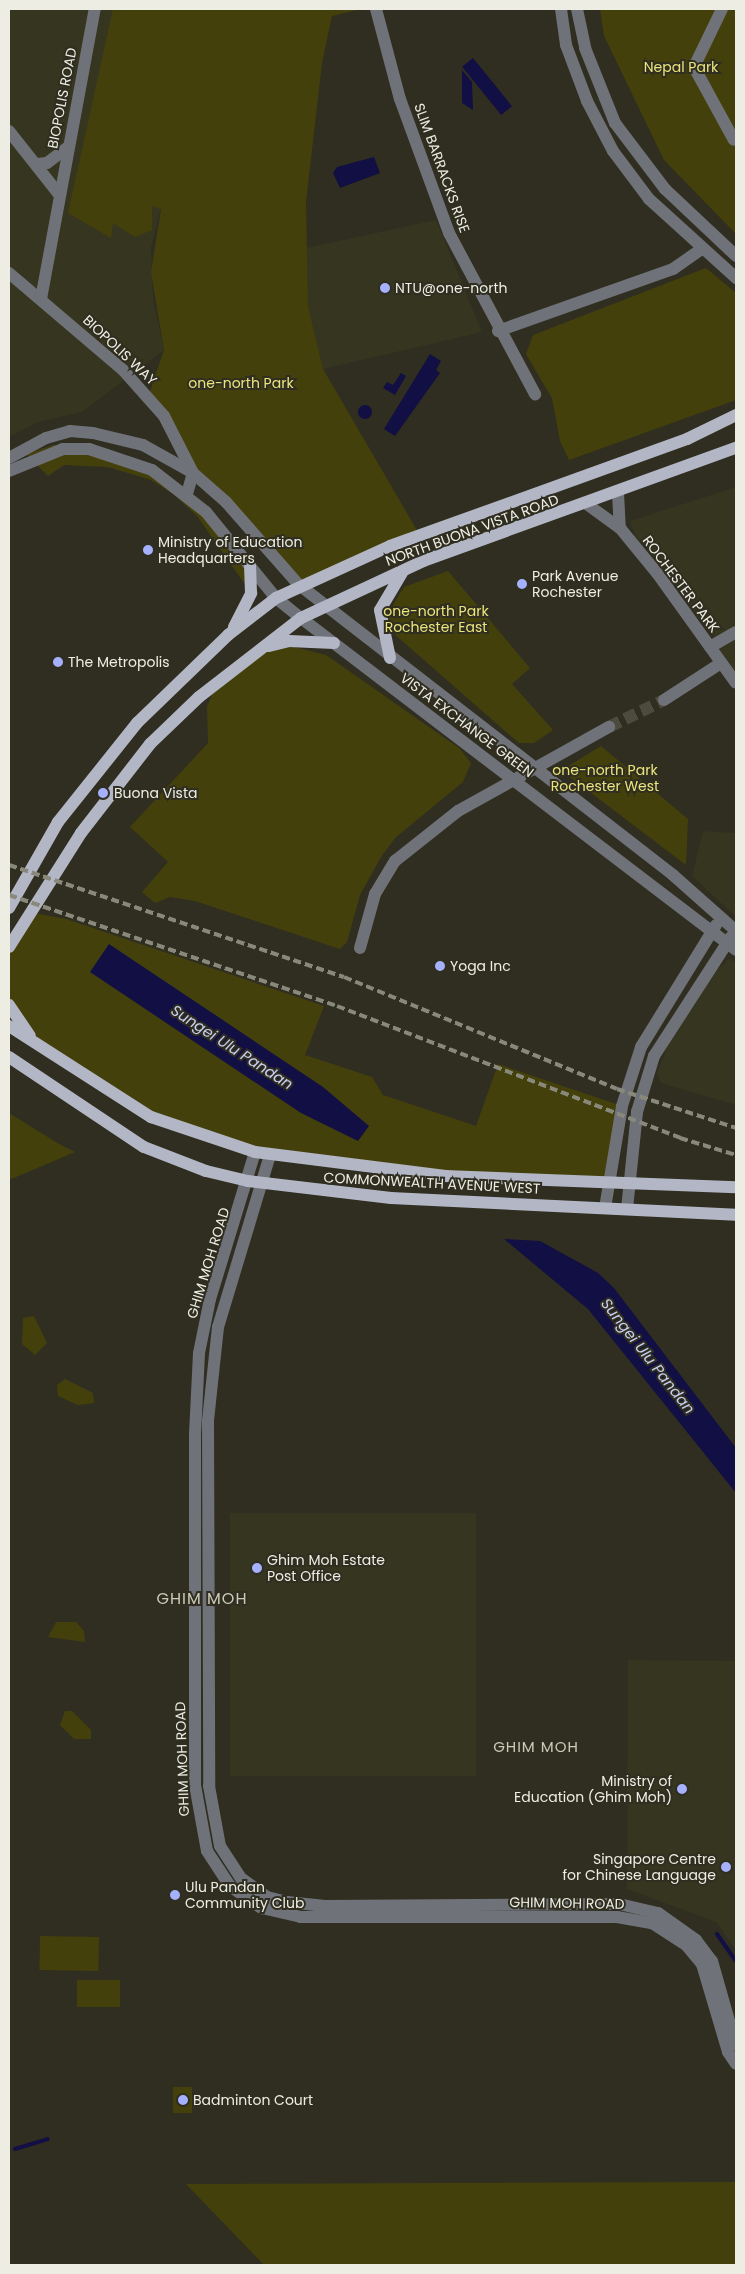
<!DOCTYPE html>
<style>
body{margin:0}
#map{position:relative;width:745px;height:2274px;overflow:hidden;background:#2f2e20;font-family:Poppins,sans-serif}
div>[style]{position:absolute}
.built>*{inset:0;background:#363520;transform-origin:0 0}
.green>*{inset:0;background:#44400c;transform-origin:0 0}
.water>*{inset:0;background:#110f43;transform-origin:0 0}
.round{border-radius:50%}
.stream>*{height:4px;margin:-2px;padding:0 2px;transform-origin:2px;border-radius:2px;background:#110f43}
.minor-tunnel>*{height:12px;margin-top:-6px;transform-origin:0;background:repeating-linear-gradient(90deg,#4c4b3d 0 12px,transparent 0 18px)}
.minor>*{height:12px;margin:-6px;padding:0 6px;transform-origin:6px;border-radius:6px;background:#707279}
.major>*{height:12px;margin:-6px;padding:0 6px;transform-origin:6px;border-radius:6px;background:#b3b6c5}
.rail>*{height:4px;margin-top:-2px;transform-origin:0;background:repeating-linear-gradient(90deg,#88887b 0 8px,transparent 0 12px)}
.dots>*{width:14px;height:14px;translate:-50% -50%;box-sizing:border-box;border:2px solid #2f2e20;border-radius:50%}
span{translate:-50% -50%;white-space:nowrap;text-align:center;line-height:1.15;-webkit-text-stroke:4px #2f2e20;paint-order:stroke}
.park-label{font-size:14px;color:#ebe47d}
.street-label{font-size:14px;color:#edede3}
.poi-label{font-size:14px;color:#edede3}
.left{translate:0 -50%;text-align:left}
.right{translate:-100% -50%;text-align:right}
.water-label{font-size:15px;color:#c8cff3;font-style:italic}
.neighbourhood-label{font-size:15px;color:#cccbb9;letter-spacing:1px}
.quarter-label{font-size:16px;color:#cccbb9;letter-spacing:1px}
.frame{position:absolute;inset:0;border:10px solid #edede3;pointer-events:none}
</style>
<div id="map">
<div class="built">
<i style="clip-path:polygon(9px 9px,212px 9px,151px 247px,153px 299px,164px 350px,82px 412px,38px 422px,9px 437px)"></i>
<i style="clip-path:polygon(436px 220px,482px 332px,323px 369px,308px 306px,306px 248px)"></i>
<i style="clip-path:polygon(736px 487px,736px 673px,670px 576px,636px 537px,630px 521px)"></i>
<i style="clip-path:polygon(703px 831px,736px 833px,736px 917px,692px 876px)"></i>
<i style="clip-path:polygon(729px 959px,736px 962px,736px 1105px,661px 1083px,657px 1073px,677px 1022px,702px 984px)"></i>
<i style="left:476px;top:1513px;width:263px;height:246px;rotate:90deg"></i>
<i style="clip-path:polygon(628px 1660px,736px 1661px,736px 1950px,716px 1922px,627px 1889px)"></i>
</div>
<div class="green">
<i style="clip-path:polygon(113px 9px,361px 9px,332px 16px,322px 63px,306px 202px,308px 306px,323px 369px,418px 532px,298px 584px,193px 473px,148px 397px,164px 350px,151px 272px,161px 209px,152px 206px,152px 230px,135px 237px,113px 223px,111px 238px,68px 213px)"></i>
<i style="clip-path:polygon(600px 9px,736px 9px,736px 234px,664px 160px,604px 36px)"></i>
<i style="clip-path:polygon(706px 268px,736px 293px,736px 400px,569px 460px,560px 441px,552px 398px,526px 354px,533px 335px)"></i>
<i style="clip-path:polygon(53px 445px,88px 449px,152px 470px,183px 494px,250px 566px,251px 593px,197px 516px,173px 494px,151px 480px,108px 467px,64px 465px,48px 476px,26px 454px)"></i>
<i style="clip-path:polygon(448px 571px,530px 668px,512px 684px,553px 730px,534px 743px,519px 743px,392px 632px,388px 613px,404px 587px)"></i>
<i style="clip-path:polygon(291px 646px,326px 655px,459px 748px,471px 763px,463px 782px,395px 838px,381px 857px,360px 895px,347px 942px,340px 949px,195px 901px,170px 897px,155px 903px,142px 892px,168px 862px,130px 827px,208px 743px,207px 707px,213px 692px,264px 652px)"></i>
<i style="clip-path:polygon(601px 746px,688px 819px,686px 865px,566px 774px,570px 765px)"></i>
<i style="clip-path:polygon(29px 912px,66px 919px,324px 1006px,305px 1055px,372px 1077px,383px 1095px,476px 1126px,498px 1064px,622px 1106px,610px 1180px,527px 1179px,285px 1158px,151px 1117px,34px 1042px,9px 1005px,9px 947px)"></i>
<i style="clip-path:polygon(9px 1113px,59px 1144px,75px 1152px,9px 1180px)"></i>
<i style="clip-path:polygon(34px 1316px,47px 1343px,35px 1355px,22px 1344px,23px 1318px)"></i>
<i style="clip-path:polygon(65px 1379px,93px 1393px,94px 1403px,78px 1405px,58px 1396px,57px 1385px)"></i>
<i style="clip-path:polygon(56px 1622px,76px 1622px,84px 1631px,85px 1642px,48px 1637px)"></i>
<i style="clip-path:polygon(65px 1711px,72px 1711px,91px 1730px,91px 1739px,74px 1739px,60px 1725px)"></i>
<i style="left:40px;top:1936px;width:59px;height:34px;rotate:1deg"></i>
<i style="left:77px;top:1980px;width:43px;height:27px"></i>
<i style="left:173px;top:2087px;width:19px;height:26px"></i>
<i style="clip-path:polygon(736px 2182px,736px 2265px,264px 2265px,186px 2184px)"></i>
</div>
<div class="water">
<i style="left:473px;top:58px;width:62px;height:14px;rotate:51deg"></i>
<i style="clip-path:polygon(462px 70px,472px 82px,473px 110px,462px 103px)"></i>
<i style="clip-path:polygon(374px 157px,380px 173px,340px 188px,333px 173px,337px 167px)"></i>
<i style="clip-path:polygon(430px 354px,441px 361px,436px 370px,440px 373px,395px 436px,384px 429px)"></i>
<i style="clip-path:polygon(401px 373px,406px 376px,395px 395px,383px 388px,387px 382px,393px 385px)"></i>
<i class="round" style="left:358px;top:405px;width:14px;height:14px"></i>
<i style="clip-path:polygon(109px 944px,323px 1087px,369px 1126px,358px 1141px,301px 1113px,90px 972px)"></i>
<i style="clip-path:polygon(504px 1239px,540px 1241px,598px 1273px,614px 1288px,736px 1448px,736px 1493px,588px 1309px)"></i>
</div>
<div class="stream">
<i style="left:717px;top:1934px;width:33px;rotate:55deg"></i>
<i style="left:15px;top:2149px;width:34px;rotate:-17deg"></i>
</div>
<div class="minor-tunnel">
<i style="left:609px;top:727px;width:61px;rotate:-26.1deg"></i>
</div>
<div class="minor">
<i style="left:376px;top:9px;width:93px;rotate:75.1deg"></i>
<i style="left:400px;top:99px;width:143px;rotate:69.9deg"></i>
<i style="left:449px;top:233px;width:183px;rotate:61.9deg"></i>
<i style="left:561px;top:9px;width:36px;rotate:82deg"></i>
<i style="left:566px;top:45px;width:60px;rotate:69.4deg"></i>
<i style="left:587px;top:101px;width:56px;rotate:62.5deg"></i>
<i style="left:613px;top:151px;width:60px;rotate:53.1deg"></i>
<i style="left:649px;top:199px;width:118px;rotate:42.2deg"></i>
<i style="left:577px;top:9px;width:40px;rotate:78deg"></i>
<i style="left:585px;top:48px;width:81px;rotate:68.2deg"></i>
<i style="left:615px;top:123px;width:83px;rotate:52.9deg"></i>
<i style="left:665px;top:189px;width:98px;rotate:43.3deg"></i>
<i style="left:722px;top:9px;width:64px;rotate:115.8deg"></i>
<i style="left:694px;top:67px;width:83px;rotate:61.3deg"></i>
<i style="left:9px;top:131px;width:79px;rotate:51.7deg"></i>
<i style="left:37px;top:164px;width:10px;rotate:-6deg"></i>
<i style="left:47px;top:163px;width:26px;rotate:-37deg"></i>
<i style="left:9px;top:273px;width:150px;rotate:40.4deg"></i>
<i style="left:123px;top:370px;width:62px;rotate:48.3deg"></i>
<i style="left:164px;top:416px;width:64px;rotate:63deg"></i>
<i style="left:193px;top:473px;width:22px;rotate:106deg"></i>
<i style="left:41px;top:299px;width:295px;rotate:-79.5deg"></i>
<i style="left:498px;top:331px;width:186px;rotate:-19.5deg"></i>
<i style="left:673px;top:269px;width:35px;rotate:-35deg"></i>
<i style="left:9px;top:458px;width:42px;rotate:-28.4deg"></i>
<i style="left:46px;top:438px;width:25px;rotate:-16deg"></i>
<i style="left:70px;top:431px;width:23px;rotate:5deg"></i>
<i style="left:93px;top:433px;width:51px;rotate:13.5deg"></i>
<i style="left:143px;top:445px;width:57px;rotate:29.2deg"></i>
<i style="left:193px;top:473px;width:44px;rotate:41.3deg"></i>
<i style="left:226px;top:502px;width:109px;rotate:48.7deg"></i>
<i style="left:298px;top:584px;width:475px;rotate:37.8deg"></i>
<i style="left:673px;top:875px;width:84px;rotate:41.6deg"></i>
<i style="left:9px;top:471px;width:58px;rotate:-22.2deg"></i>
<i style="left:63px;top:449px;width:26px"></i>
<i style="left:89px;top:449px;width:66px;rotate:18.4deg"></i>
<i style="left:152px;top:470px;width:68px;rotate:37.9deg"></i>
<i style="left:206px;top:512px;width:111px;rotate:50.9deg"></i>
<i style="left:276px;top:598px;width:32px;rotate:39deg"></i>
<i style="left:301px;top:618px;width:547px;rotate:37.35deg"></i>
<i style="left:618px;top:493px;width:35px;rotate:87deg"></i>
<i style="left:588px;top:505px;width:39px;rotate:36deg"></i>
<i style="left:620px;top:528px;width:58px;rotate:50.6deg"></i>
<i style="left:657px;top:573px;width:135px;rotate:54.3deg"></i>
<i style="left:710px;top:647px;width:30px;rotate:-30deg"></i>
<i style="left:664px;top:700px;width:68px;rotate:-33deg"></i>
<i style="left:360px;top:948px;width:56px;rotate:-74.5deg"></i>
<i style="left:375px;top:894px;width:39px;rotate:-59deg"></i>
<i style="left:395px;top:861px;width:80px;rotate:-38.4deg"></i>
<i style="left:458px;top:811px;width:173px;rotate:-29.1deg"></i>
<i style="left:255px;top:1152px;width:154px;rotate:107deg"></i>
<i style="left:210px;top:1299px;width:55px;rotate:101.5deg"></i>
<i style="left:199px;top:1353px;width:81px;rotate:92.8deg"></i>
<i style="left:195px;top:1434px;width:351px;rotate:90deg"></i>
<i style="left:195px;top:1785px;width:67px;rotate:79.7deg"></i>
<i style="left:207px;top:1851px;width:42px;rotate:56.7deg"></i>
<i style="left:230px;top:1886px;width:39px;rotate:35deg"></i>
<i style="left:262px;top:1908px;width:39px;rotate:13deg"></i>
<i style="left:300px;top:1917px;width:317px"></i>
<i style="left:617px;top:1917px;width:36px;rotate:10deg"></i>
<i style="left:652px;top:1923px;width:40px;rotate:32.9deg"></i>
<i style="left:686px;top:1945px;width:25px;rotate:50deg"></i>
<i style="left:702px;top:1964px;width:92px;rotate:73.5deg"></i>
<i style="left:728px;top:2052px;width:14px;rotate:56deg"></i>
<i style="left:270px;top:1155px;width:180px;rotate:106.8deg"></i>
<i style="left:218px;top:1327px;width:95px;rotate:96.1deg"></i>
<i style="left:208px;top:1421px;width:365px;rotate:89.8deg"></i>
<i style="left:209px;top:1786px;width:61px;rotate:79.6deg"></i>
<i style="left:220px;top:1846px;width:38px;rotate:57deg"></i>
<i style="left:241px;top:1878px;width:32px;rotate:36deg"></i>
<i style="left:267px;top:1897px;width:21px;rotate:14deg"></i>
<i style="left:287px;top:1902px;width:36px;rotate:6deg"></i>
<i style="left:323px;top:1906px;width:296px;rotate:-0.4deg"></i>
<i style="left:619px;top:1904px;width:40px;rotate:13deg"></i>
<i style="left:658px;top:1913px;width:47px;rotate:35.4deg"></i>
<i style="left:696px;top:1940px;width:26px;rotate:53deg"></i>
<i style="left:712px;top:1961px;width:87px;rotate:74.1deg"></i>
<i style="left:605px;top:1208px;width:103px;rotate:-80.5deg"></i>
<i style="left:622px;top:1106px;width:62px;rotate:-72.1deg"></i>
<i style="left:641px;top:1047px;width:143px;rotate:-58.4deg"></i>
<i style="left:627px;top:1209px;width:98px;rotate:-84.1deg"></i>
<i style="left:637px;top:1112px;width:59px;rotate:-73.1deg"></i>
<i style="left:654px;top:1056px;width:142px;rotate:-57.1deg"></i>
</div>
<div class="major">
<i style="left:234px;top:627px;width:38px;rotate:-63deg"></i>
<i style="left:251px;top:593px;width:27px;rotate:-92deg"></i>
<i style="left:269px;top:646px;width:21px;rotate:-14deg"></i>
<i style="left:289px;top:641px;width:45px;rotate:2.5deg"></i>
<i style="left:390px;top:658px;width:49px;rotate:-101.8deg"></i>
<i style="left:380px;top:610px;width:43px;rotate:-59.3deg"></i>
<i style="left:9px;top:908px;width:99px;rotate:-60.3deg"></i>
<i style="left:58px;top:822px;width:127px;rotate:-51.4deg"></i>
<i style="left:137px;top:723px;width:127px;rotate:-44deg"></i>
<i style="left:228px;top:635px;width:61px;rotate:-37.6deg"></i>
<i style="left:276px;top:598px;width:125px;rotate:-24.5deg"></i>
<i style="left:390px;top:546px;width:316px;rotate:-19.8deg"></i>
<i style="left:687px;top:439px;width:55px;rotate:-26.1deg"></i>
<i style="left:9px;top:947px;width:135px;rotate:-57.7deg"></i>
<i style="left:81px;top:833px;width:113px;rotate:-52.2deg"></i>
<i style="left:150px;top:744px;width:68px;rotate:-43.8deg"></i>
<i style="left:199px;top:697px;width:129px;rotate:-37.8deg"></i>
<i style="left:301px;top:618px;width:135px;rotate:-25deg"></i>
<i style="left:423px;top:561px;width:333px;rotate:-19.9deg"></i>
<i style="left:9px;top:1005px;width:37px;rotate:56deg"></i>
<i style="left:9px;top:1026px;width:169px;rotate:32.7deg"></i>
<i style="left:151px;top:1117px;width:110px;rotate:18.6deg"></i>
<i style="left:255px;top:1152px;width:192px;rotate:7.2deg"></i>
<i style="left:445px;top:1176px;width:291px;rotate:2.2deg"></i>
<i style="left:9px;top:1057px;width:162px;rotate:33.7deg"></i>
<i style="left:144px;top:1147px;width:66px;rotate:21.2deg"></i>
<i style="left:206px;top:1171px;width:43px;rotate:13.4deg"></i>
<i style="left:248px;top:1181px;width:144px;rotate:6.8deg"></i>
<i style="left:391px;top:1198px;width:345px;rotate:2.8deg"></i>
</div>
<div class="rail">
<i style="left:9px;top:865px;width:353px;rotate:18.5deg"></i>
<i style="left:344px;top:977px;width:295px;rotate:22.3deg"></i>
<i style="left:617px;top:1089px;width:125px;rotate:18.1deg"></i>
<i style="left:9px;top:895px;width:346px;rotate:18.7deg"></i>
<i style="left:337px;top:1006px;width:368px;rotate:21deg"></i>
<i style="left:680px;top:1138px;width:59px;rotate:16.9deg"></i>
</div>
<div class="dots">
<i style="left:385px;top:288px;background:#a5b1fc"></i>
<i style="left:148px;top:550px;background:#a5b1fc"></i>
<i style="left:522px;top:584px;background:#a5b1fc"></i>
<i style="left:58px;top:662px;background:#a5b1fc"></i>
<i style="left:103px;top:793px;background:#a5b1fc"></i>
<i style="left:440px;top:966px;background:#a5b1fc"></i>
<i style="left:257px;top:1568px;background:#a5b1fc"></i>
<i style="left:682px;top:1789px;background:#a5b1fc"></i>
<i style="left:726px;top:1867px;background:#a5b1fc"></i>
<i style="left:175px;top:1895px;background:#a5b1fc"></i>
<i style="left:183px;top:2100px;background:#a5b1fc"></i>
</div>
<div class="park-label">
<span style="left:681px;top:67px">Nepal Park</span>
<span style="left:241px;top:383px">one-north Park</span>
<span style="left:436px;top:619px">one-north Park<br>Rochester East</span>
<span style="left:605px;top:778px">one-north Park<br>Rochester West</span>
</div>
<div class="street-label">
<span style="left:62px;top:98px;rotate:-79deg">BIOPOLIS ROAD</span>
<span style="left:442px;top:168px;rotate:70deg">SLIM BARRACKS RISE</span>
<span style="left:120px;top:350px;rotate:43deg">BIOPOLIS WAY</span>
<span style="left:472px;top:530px;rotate:-20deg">NORTH BUONA VISTA ROAD</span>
<span style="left:681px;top:584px;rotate:53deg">ROCHESTER PARK</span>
<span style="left:467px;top:725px;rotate:37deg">VISTA EXCHANGE GREEN</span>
<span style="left:432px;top:1183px;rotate:3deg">COMMONWEALTH AVENUE WEST</span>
<span style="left:208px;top:1263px;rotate:-73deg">GHIM MOH ROAD</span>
<span style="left:182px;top:1759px;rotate:-92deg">GHIM MOH ROAD</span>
<span style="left:567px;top:1903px;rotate:1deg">GHIM MOH ROAD</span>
</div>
<div class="poi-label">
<span class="left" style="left:395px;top:288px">NTU@one-north</span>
<span class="left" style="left:158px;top:550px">Ministry of Education<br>Headquarters</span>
<span class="left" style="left:532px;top:584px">Park Avenue<br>Rochester</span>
<span class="left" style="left:68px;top:662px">The Metropolis</span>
<span class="left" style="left:114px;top:793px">Buona Vista</span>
<span class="left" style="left:450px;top:966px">Yoga Inc</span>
<span class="left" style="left:267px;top:1568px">Ghim Moh Estate<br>Post Office</span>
<span class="right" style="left:672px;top:1789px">Ministry of<br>Education (Ghim Moh)</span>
<span class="right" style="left:716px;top:1867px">Singapore Centre<br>for Chinese Language</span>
<span class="left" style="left:185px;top:1895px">Ulu Pandan<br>Community Club</span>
<span class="left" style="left:193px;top:2100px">Badminton Court</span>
</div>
<div class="water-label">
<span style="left:232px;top:1047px;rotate:33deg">Sungei Ulu Pandan</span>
<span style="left:648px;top:1356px;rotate:52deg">Sungei Ulu Pandan</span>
</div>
<div class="neighbourhood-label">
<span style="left:536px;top:1747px">GHIM MOH</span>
</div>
<div class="quarter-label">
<span style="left:202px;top:1599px">GHIM MOH</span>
</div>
<div class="frame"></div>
</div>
